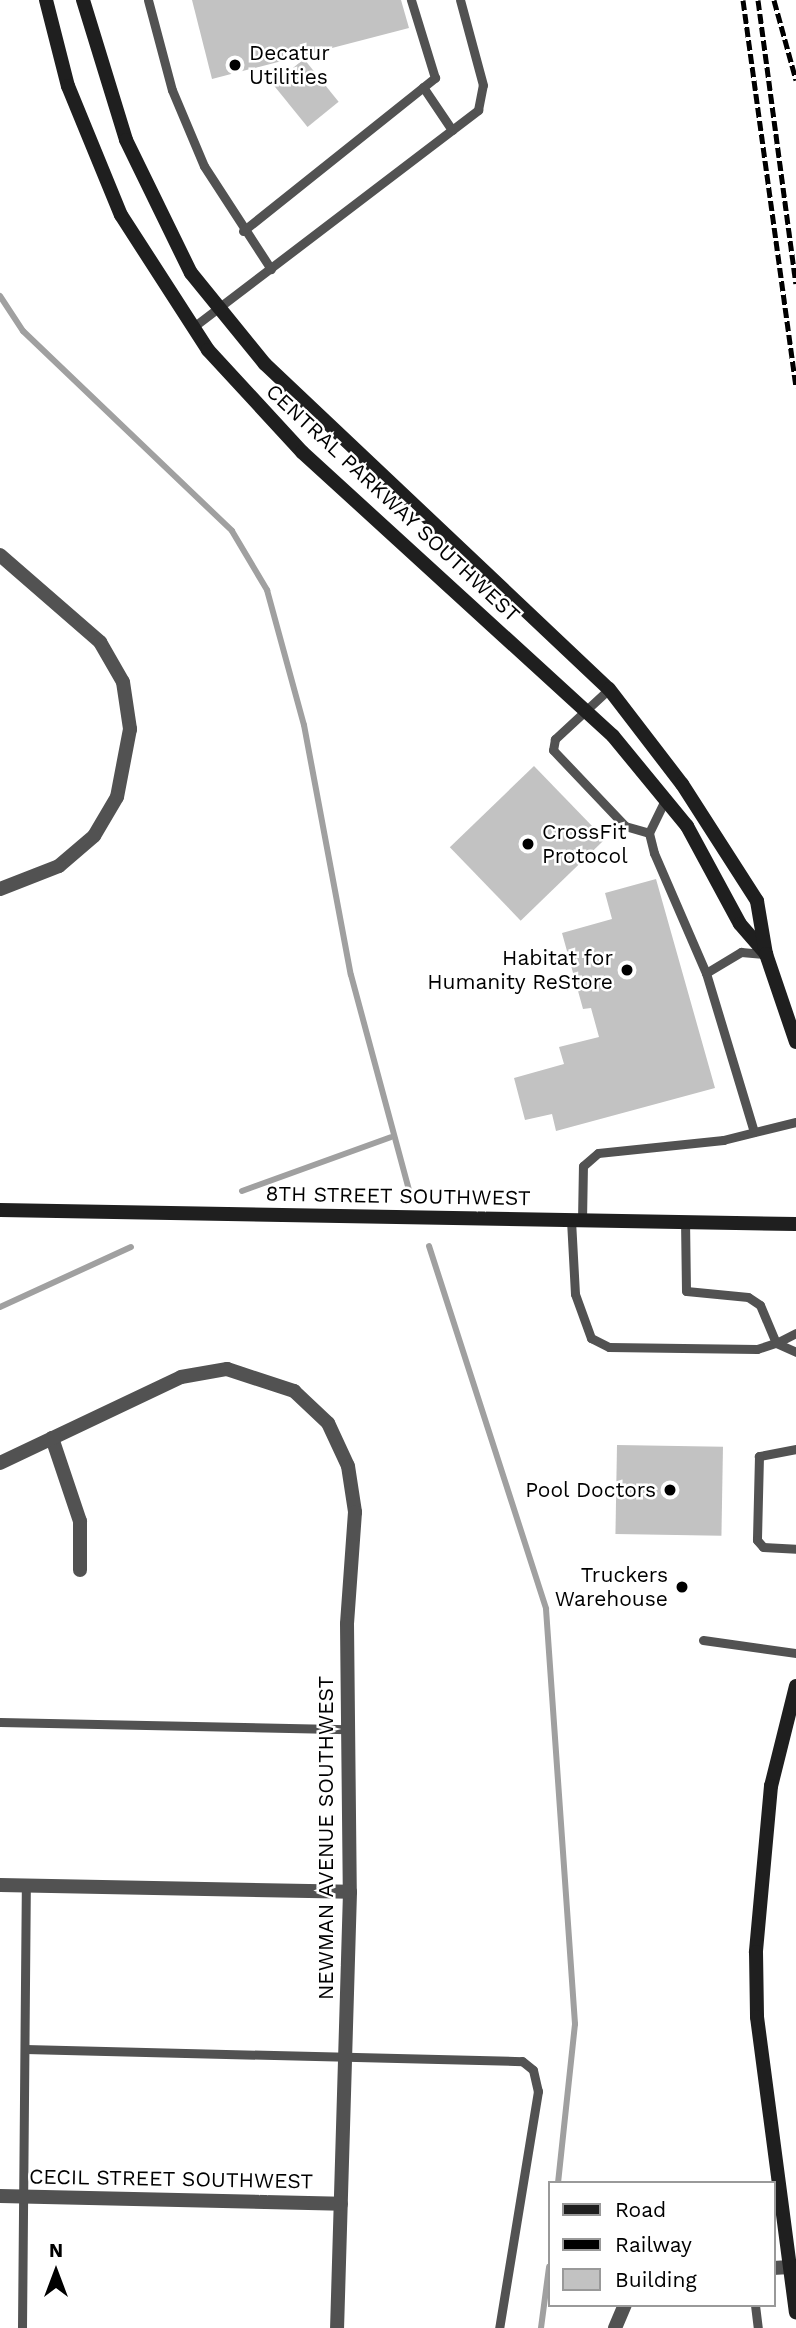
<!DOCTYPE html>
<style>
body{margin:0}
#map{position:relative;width:796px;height:2328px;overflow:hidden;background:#fff;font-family:"Work Sans",sans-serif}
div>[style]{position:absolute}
.stream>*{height:6px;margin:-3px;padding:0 3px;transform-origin:3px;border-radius:3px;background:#a0a0a0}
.building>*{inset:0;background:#c2c2c2;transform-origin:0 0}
.lane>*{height:9px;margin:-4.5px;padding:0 4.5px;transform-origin:4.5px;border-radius:4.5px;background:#525252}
.street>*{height:14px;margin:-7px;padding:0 7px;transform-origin:7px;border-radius:7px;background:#525252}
.secondary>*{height:14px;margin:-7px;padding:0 7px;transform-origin:7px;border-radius:7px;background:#1f1f1f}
.rail>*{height:5px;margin-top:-2.5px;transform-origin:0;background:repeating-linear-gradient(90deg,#000 0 10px,transparent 0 13.5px)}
.dots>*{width:19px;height:19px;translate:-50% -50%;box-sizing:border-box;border:4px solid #fff;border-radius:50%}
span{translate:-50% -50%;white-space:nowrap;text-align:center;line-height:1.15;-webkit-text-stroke:5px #fff;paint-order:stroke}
.poi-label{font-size:21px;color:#000}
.left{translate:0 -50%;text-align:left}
.right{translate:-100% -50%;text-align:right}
.street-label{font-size:21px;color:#000}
.legend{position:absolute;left:548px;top:2181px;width:228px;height:126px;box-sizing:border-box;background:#fff;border:2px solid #999;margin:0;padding:9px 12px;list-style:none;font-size:21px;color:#000}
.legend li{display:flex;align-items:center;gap:14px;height:35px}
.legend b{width:35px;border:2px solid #999}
.north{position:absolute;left:21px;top:2237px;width:70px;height:70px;-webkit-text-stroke:5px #fff;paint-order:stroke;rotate:0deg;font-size:19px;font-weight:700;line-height:28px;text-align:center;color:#000}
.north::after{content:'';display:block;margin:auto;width:24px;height:32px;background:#000;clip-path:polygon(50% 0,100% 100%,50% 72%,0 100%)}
</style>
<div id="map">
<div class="stream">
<i style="left:0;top:296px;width:42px;rotate:56.7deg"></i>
<i style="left:23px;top:331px;width:289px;rotate:43.7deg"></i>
<i style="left:232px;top:531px;width:69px;rotate:59.3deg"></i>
<i style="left:267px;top:590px;width:140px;rotate:74.7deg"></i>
<i style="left:304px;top:725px;width:254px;rotate:79.4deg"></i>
<i style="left:351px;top:975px;width:226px;rotate:74.9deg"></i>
<i style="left:242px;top:1191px;width:158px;rotate:-19.9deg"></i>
<i style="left:429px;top:1246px;width:381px;rotate:72.1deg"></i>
<i style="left:546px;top:1609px;width:416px;rotate:86deg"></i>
<i style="left:575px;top:2024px;width:160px;rotate:96.1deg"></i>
<i style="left:0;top:1307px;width:144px;rotate:-24.6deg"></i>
<i style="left:541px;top:2328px;width:62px;rotate:-82.5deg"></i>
</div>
<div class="building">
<i style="clip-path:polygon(192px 0,401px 0,409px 28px,212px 79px)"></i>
<i style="left:304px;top:59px;width:55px;height:40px;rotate:51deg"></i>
<i style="left:534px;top:766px;width:102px;height:117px;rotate:46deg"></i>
<i style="clip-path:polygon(656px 879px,715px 1088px,556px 1131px,552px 1114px,525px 1120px,514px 1078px,564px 1064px,559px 1047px,599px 1037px,591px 1008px,583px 1009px,562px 933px,612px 919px,605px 893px)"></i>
<i style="left:617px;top:1445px;width:106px;height:89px;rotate:1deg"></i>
</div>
<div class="lane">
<i style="left:148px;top:0;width:93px;rotate:75.1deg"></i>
<i style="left:172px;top:90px;width:82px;rotate:67.2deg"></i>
<i style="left:204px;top:166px;width:123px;rotate:57deg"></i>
<i style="left:423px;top:87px;width:52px;rotate:56deg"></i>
<i style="left:243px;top:231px;width:246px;rotate:-38.6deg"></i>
<i style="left:435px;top:78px;width:82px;rotate:-107.1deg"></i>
<i style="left:192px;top:328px;width:360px;rotate:-37.3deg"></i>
<i style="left:478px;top:110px;width:25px;rotate:-79deg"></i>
<i style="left:483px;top:85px;width:88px;rotate:-105.1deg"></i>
<i style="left:609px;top:689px;width:74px;rotate:137.2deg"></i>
<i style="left:555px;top:739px;width:11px;rotate:100deg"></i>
<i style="left:553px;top:750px;width:105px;rotate:46.5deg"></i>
<i style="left:625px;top:826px;width:25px;rotate:16deg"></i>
<i style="left:665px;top:800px;width:37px;rotate:116deg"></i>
<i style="left:649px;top:833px;width:21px;rotate:76deg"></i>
<i style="left:654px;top:853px;width:131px;rotate:66.6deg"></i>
<i style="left:706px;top:973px;width:166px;rotate:73.2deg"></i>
<i style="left:706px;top:973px;width:41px;rotate:-31deg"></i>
<i style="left:741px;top:952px;width:25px;rotate:5deg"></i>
<i style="left:571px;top:1220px;width:74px;rotate:86.9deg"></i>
<i style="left:575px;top:1294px;width:47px;rotate:70deg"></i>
<i style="left:591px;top:1338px;width:20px;rotate:27deg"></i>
<i style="left:609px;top:1347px;width:148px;rotate:0.8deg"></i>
<i style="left:757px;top:1349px;width:20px;rotate:-18deg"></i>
<i style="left:776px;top:1343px;width:41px;rotate:-112.8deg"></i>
<i style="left:760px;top:1305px;width:14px;rotate:-146deg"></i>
<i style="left:748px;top:1297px;width:62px;rotate:-174.5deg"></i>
<i style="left:686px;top:1291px;width:69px;rotate:-90.8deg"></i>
<i style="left:582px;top:1221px;width:55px;rotate:-89deg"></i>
<i style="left:583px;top:1166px;width:20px;rotate:-41deg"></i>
<i style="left:598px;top:1153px;width:126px;rotate:-5.9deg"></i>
<i style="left:723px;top:1140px;width:75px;rotate:-13.9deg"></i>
<i style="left:796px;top:1333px;width:22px;rotate:153deg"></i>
<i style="left:776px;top:1343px;width:22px;rotate:24deg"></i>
<i style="left:796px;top:1449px;width:38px;rotate:169deg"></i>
<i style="left:759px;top:1456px;width:84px;rotate:91.4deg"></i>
<i style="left:757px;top:1540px;width:9px;rotate:49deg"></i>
<i style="left:763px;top:1547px;width:33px;rotate:3deg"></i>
<i style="left:703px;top:1640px;width:94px;rotate:8deg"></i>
<i style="left:0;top:1722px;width:348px;rotate:1.2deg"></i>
<i style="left:25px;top:2049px;width:497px;rotate:1.4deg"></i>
<i style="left:522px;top:2061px;width:14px;rotate:39deg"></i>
<i style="left:533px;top:2070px;width:22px;rotate:77deg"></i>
<i style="left:538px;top:2091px;width:240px;rotate:99.3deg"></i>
<i style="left:755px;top:2305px;width:23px;rotate:83deg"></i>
<i style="left:22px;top:2328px;width:442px;rotate:-89.5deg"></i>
</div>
<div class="street">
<i style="left:0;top:555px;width:133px;rotate:41deg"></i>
<i style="left:100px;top:642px;width:46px;rotate:60.1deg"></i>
<i style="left:123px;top:682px;width:48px;rotate:81.5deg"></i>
<i style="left:130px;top:729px;width:69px;rotate:100.8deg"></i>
<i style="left:117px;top:797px;width:45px;rotate:120.5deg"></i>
<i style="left:94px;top:836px;width:46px;rotate:139.4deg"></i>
<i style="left:59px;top:866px;width:63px;rotate:158.7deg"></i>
<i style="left:52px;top:1438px;width:88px;rotate:71.4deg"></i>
<i style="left:80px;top:1521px;width:49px;rotate:90deg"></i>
<i style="left:0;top:1463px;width:200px;rotate:-25.4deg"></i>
<i style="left:181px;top:1377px;width:47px;rotate:-9.9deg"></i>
<i style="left:227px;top:1369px;width:71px;rotate:18.2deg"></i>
<i style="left:294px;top:1391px;width:47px;rotate:43.3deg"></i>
<i style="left:328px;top:1423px;width:47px;rotate:65.1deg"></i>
<i style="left:348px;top:1466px;width:47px;rotate:81.3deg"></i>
<i style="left:355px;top:1512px;width:112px;rotate:94.1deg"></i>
<i style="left:347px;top:1624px;width:268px;rotate:89.4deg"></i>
<i style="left:350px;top:1892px;width:436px;rotate:91.7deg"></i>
<i style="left:0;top:1885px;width:350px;rotate:1.1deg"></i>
<i style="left:0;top:2196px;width:341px;rotate:1.3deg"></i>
<i style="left:773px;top:2268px;width:17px;rotate:-3deg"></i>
<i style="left:615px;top:2328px;width:25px;rotate:-67deg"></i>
</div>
<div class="secondary">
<i style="left:46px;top:0;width:89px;rotate:75.7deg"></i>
<i style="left:68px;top:86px;width:139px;rotate:67.7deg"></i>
<i style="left:121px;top:215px;width:161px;rotate:57.2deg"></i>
<i style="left:208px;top:350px;width:139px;rotate:47.3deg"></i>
<i style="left:302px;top:452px;width:421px;rotate:42.4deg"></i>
<i style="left:613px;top:736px;width:117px;rotate:50.6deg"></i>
<i style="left:687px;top:826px;width:111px;rotate:61.6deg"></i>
<i style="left:740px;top:924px;width:40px;rotate:49deg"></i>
<i style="left:83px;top:0;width:146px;rotate:72.9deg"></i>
<i style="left:126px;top:140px;width:148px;rotate:64deg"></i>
<i style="left:191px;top:273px;width:117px;rotate:50.9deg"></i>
<i style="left:265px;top:364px;width:473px;rotate:43.4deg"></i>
<i style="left:609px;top:689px;width:120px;rotate:52.5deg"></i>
<i style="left:682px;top:784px;width:139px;rotate:57.3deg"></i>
<i style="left:757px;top:901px;width:54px;rotate:80.4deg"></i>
<i style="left:766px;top:954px;width:93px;rotate:71.2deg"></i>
<i style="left:0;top:1210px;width:796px;rotate:1.01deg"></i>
<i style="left:796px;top:1686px;width:103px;rotate:104deg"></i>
<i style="left:771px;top:1786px;width:167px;rotate:95.2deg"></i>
<i style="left:756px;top:1952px;width:65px;rotate:89.1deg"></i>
<i style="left:757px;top:2017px;width:298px;rotate:82.5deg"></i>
</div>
<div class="rail">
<i style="left:743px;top:0;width:391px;rotate:82.2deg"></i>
<i style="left:758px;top:0;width:286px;rotate:82.4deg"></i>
<i style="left:774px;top:0;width:83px;rotate:74.6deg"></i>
</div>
<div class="dots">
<i style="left:235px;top:65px;background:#000"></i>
<i style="left:528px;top:844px;background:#000"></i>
<i style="left:627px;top:970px;background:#000"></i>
<i style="left:670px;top:1490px;background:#000"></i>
<i style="left:682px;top:1587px;background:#000"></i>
</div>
<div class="poi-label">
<span class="left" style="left:249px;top:65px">Decatur<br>Utilities</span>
<span class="left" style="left:542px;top:844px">CrossFit<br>Protocol</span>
<span class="right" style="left:613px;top:970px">Habitat for<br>Humanity ReStore</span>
<span class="right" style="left:656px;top:1490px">Pool Doctors</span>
<span class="right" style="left:668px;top:1587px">Truckers<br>Warehouse</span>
</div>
<div class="street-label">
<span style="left:393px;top:503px;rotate:43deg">CENTRAL PARKWAY SOUTHWEST</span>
<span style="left:398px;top:1196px;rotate:1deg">8TH STREET SOUTHWEST</span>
<span style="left:326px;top:1838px;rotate:-90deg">NEWMAN AVENUE SOUTHWEST</span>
<span style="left:171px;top:2179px;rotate:1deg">CECIL STREET SOUTHWEST</span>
</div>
<ul class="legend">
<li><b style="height:9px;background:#1f1f1f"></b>Road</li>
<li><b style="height:9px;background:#000"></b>Railway</li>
<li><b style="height:19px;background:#c2c2c2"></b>Building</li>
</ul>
<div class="north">N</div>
</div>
